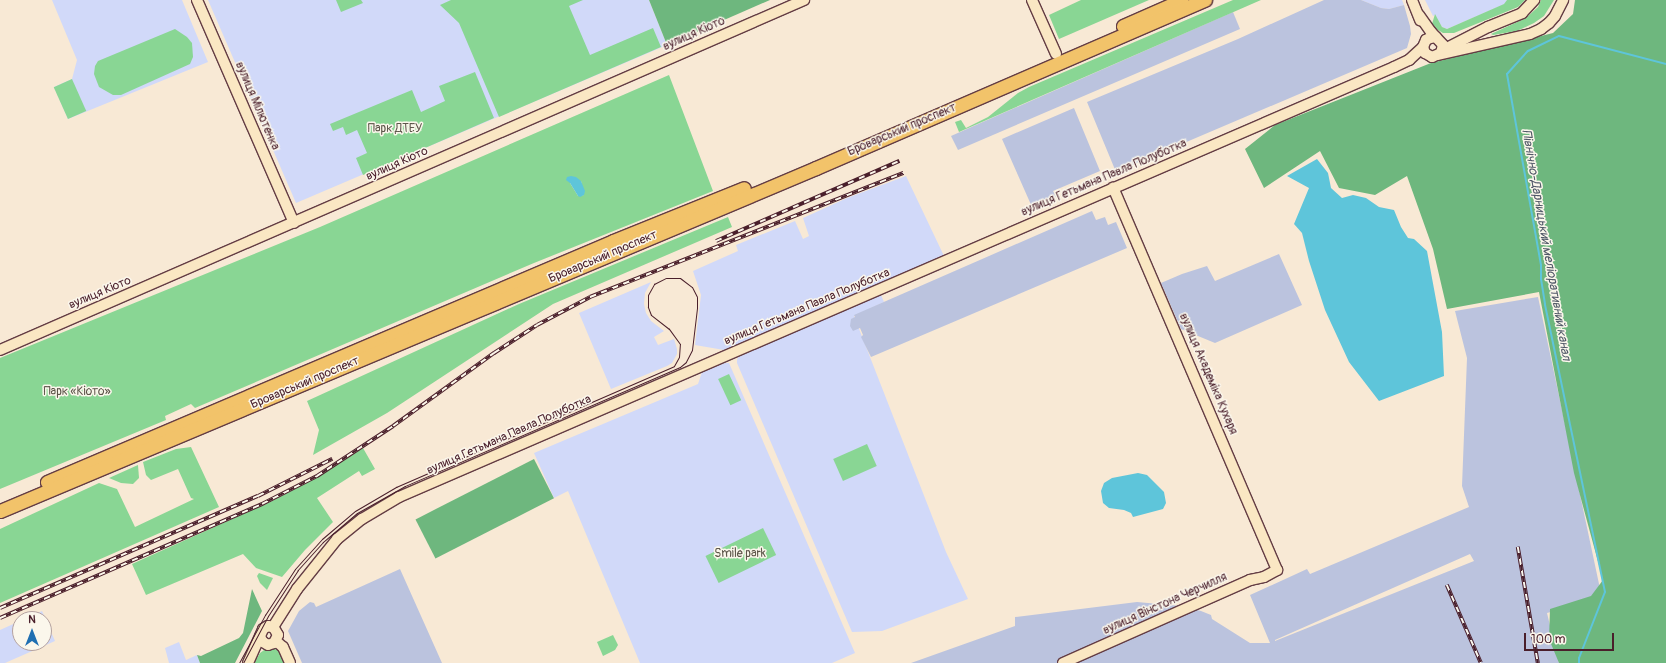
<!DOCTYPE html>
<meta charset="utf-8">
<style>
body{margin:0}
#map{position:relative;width:1666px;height:663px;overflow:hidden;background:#f8e9d5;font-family:Pangolin,sans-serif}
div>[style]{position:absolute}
.built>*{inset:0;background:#d1d9f9}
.industrial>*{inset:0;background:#bbc3de}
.green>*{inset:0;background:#89d694;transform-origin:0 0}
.forest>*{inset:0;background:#6eb77e;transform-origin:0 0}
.water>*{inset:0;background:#5ec5da}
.stream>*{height:2px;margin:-1px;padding:0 1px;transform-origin:1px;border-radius:1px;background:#5ec5da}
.roads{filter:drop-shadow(1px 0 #643d44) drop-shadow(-1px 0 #643d44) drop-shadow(0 1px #643d44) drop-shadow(0 -1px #643d44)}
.secondary>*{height:10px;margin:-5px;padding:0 5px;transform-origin:5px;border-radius:5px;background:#fae7c3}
.highway>*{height:13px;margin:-6.5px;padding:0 6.5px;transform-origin:6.5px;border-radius:6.5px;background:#f2c36a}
.tram>*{height:1px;margin:-0.5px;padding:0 0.5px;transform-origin:0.5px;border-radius:0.5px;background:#4a1f2b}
.rail>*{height:3.5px;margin-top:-1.75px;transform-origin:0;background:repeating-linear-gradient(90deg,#fbf7ec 0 6px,#4a1f2b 0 12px);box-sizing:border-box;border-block:1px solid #4a1f2b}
span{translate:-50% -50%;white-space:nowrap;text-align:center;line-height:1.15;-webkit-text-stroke:3px #fbf7ec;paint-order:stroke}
.street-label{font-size:12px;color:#4a1f2b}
.park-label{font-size:12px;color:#5d564a}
.water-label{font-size:13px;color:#515968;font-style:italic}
.north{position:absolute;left:12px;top:611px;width:40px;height:40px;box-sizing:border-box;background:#fbf7ec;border:1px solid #b4a19f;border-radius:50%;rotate:0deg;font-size:11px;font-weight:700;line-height:16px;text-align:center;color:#4a1f2b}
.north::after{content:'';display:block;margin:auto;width:14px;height:18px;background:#1f6fb2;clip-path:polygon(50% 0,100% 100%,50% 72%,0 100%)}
.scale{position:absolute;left:1524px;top:633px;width:90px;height:18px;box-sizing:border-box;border:2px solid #4a1f2b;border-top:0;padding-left:5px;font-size:12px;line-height:14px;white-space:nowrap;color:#4a1f2b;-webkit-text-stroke:3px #fbf7ec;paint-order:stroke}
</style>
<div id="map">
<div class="built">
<i style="clip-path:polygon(52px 0,182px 0,208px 62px,68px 119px,54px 87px,72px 79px,77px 60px)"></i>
<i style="clip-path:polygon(208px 0,649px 0,667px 45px,296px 203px)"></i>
<i style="clip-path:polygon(1361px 0,1402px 0,1404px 5px,1389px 9px,1381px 8px)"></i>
<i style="clip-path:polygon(1425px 0,1507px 0,1505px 4px,1447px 29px,1442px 27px,1435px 15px,1433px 16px)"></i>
<i style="clip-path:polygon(906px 176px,944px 256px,724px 350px,695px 345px,701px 295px,693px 271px,738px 251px,736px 245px,795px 221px,803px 239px,809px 236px,803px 218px,847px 198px)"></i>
<i style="clip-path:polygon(651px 282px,645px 293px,644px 304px,646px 313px,651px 321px,664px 331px,654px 337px,658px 345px,674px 339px,677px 349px,677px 354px,672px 363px,667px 366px,611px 389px,579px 313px)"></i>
<i style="clip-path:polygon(881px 295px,884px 302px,854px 316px,946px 552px,968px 599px,882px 631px,852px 632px,737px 363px,737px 360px,738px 357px)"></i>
<i style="clip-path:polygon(725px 363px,729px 363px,855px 653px,832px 663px,640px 663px,568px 491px,554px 498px,534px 453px,698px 384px,702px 372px)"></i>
<i style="clip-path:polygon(42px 611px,55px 641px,5px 663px,0 663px,0 630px,20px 621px,20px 643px,44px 643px,44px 619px,25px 619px)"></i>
<i style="clip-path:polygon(179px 642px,186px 660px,197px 655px,200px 663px,169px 663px,165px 648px)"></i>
</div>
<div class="industrial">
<i style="clip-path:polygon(1324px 0,1361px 0,1381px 8px,1389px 9px,1404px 5px,1410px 26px,1411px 34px,1407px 48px,1116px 172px,1087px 102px,1238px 39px)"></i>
<i style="clip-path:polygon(1233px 12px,1240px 29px,958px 150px,951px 136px)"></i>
<i style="clip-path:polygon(1074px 108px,1100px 171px,1053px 191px,1056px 197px,1032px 207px,1002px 139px)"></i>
<i style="clip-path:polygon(1092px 211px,1096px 220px,1105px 217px,1108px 225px,1116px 222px,1127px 248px,871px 357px,861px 337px,863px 335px,860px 328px,853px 331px,850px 326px,851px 319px,855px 317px,854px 315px)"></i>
<i style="clip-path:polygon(1279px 254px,1302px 305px,1215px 343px,1181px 329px,1161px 283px,1182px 274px,1207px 266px,1215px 281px)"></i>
<i style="clip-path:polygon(evenodd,1538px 297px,1602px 598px,1547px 613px,1559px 663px,911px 663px,1015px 626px,1015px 617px,1137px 602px,1181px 606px,1201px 611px,1211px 615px,1212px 619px,1250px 643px,1270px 643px,1250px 595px,1307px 569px,1310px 574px,1469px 507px,1462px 486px,1467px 358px,1455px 311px,1538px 297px,1470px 554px,1474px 561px,1275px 641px,1275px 640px,1470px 554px)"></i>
<i style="clip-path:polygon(400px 569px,442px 663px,302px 663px,288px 631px,299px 611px,310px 602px,314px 603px,316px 607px)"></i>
</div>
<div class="green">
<i style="clip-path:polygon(336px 0,361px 0,363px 3px,341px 12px)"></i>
<i style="clip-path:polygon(451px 0,583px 0,569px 6px,590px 55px,653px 28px,661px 47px,499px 117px,459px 23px,440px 5px)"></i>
<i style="clip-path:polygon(1081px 0,1149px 0,1059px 39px,1049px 15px)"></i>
<i style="clip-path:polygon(1233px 0,1261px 0,959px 132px,955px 122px,961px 120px,966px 128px,988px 117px,1018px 93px,1029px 87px)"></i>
<i style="clip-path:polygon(1507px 0,1525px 0,1518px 7px,1454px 33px,1443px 33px,1433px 27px,1432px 24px,1435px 14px,1442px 27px,1447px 29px,1504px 4px)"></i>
<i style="clip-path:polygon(1541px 0,1554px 0,1544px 16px,1534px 23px,1517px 31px,1493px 35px,1491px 34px,1526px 18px,1538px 7px)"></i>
<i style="clip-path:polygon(175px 29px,187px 37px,192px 43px,193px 57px,190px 64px,121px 95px,113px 95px,99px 87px,94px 74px,95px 66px,98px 61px)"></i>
<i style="clip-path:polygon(475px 72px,494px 118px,363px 175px,356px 158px,367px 153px,357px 130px,346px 135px,343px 127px,333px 131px,330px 124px,412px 90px,421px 112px,445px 101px,439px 86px)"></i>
<i style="clip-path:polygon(evenodd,669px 75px,713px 191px,534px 263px,195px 408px,191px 404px,165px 416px,166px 420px,0 489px,0 358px,320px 227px,669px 75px,581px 181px,584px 195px,578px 196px,570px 183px,581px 181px)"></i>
<i style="left:72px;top:79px;width:35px;height:20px;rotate:66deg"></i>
<i style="clip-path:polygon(728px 217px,732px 227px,553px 304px,387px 413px,313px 455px,319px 430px,307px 401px,519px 304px)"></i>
<i style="left:729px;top:374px;width:29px;height:12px;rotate:65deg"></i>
<i style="left:867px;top:444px;width:24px;height:37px;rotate:66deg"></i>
<i style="clip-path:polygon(191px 447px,219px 507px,0 603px,0 529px,99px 483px,117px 489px,135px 527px,194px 499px,191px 498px,178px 469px,151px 480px,146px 475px,143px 462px,176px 449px)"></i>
<i style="clip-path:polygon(363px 448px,375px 469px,362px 476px,359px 471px,317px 498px,333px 522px,305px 550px,282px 577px,256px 568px,243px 554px,146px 595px,132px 564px,270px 502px,314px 479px)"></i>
<i style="clip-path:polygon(138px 465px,139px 478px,133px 484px,121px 483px,109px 478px)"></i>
<i style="left:763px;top:528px;width:30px;height:64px;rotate:64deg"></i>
<i style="clip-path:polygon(259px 573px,273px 578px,267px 590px,260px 583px,257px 576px)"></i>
<i style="clip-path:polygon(613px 635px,618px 645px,615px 650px,603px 656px,597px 642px)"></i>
<i style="clip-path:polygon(267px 648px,272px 648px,280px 651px,287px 663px,254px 663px,260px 653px)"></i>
</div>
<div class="forest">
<i style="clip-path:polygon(649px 0,770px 0,667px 45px)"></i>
<i style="clip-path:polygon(1575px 0,1666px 0,1666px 663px,1559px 663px,1549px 639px,1550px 609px,1591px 596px,1603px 580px,1574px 473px,1539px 292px,1447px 309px,1433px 249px,1407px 176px,1375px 195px,1339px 188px,1320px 151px,1264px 188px,1245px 149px,1275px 125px,1431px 63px,1553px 33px,1573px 14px)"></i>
<i style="left:534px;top:459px;width:44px;height:133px;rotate:63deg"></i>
<i style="clip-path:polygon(252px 589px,262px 611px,235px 663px,200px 663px,197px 655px,201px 656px,239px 638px,243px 633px)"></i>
</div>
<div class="water">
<i style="clip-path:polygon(1317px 159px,1328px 173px,1331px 188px,1342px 198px,1353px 195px,1366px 198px,1379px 207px,1394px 210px,1401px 227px,1408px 238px,1414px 239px,1427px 251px,1442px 332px,1444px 376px,1379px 401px,1349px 362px,1325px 310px,1309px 261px,1302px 233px,1294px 224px,1309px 188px,1287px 176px)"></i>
<i style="clip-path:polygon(571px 176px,576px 177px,581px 181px,585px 191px,584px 195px,580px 197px,578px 196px,570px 183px,566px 180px,567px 177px)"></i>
<i style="clip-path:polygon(1138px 473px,1147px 475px,1164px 492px,1166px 503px,1163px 509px,1133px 517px,1131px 513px,1124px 510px,1109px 508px,1103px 503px,1101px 491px,1104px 483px,1112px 478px)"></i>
</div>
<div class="stream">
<i style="left:1579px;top:663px;width:5px;rotate:-90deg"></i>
<i style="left:1579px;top:658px;width:71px;rotate:-68.5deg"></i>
<i style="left:1605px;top:592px;width:294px;rotate:-101.8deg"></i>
<i style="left:1545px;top:304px;width:25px;rotate:-99deg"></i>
<i style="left:1541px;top:279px;width:14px;rotate:-90deg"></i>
<i style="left:1541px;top:265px;width:194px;rotate:-100.1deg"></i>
<i style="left:1507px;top:74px;width:31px;rotate:-48deg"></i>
<i style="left:1528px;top:51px;width:34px;rotate:-26deg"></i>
<i style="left:1559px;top:36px;width:111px;rotate:14.7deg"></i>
</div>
<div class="roads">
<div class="secondary">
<i style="left:197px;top:0;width:243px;rotate:66.5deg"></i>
<i style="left:1032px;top:0;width:59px;rotate:66deg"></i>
<i style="left:1412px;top:0;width:22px;rotate:68deg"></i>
<i style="left:1419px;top:15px;width:21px;rotate:55deg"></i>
<i style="left:1431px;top:32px;width:18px;rotate:47deg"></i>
<i style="left:1443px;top:45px;width:8px;rotate:104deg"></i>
<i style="left:1441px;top:53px;width:10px;rotate:156deg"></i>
<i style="left:1432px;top:57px;width:8px;rotate:-150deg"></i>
<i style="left:1425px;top:53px;width:6px;rotate:-108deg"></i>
<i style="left:1423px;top:47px;width:8px;rotate:-67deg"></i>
<i style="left:1426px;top:40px;width:4px;rotate:-27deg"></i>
<i style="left:1430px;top:38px;width:6px;rotate:-9deg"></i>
<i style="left:1443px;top:50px;width:51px;rotate:-27.1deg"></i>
<i style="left:1488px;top:27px;width:37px;rotate:-22deg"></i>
<i style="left:1522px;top:13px;width:18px;rotate:-47deg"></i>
<i style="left:1438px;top:55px;width:94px;rotate:-12.9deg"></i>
<i style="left:1530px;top:34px;width:12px;rotate:-24deg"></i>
<i style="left:1541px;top:29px;width:10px;rotate:-37deg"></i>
<i style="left:1549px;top:23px;width:9px;rotate:-49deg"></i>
<i style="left:1555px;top:16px;width:18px;rotate:-63deg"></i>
<i style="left:0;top:350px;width:877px;rotate:-23.52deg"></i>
<i style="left:273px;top:627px;width:45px;rotate:-57.7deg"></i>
<i style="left:297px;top:589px;width:64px;rotate:-51.3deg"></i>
<i style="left:337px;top:539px;width:32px;rotate:-39deg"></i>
<i style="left:362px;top:519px;width:43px;rotate:-30.7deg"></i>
<i style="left:399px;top:497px;width:1084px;rotate:-23.37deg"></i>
<i style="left:1394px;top:67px;width:17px;rotate:-25deg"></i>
<i style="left:1409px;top:60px;width:19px;rotate:-43deg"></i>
<i style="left:276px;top:641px;width:9px;rotate:41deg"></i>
<i style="left:283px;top:647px;width:17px;rotate:66deg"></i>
<i style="left:248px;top:663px;width:37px;rotate:-66deg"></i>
<i style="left:263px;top:629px;width:6px;rotate:-31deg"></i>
<i style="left:268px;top:626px;width:6px;rotate:18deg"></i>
<i style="left:274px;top:628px;width:8px;rotate:60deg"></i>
<i style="left:278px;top:635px;width:9px;rotate:117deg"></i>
<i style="left:274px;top:643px;width:6px;rotate:162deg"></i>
<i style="left:268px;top:645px;width:6px;rotate:-149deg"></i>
<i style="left:263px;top:642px;width:6px;rotate:-121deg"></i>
<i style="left:1063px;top:663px;width:205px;rotate:-23.9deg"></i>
<i style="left:1250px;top:580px;width:14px;rotate:-12deg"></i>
<i style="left:1264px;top:577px;width:15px;rotate:-28deg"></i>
<i style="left:1277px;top:570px;width:416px;rotate:-113.2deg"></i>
</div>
<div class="highway">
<i style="left:1123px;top:26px;width:64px;rotate:-23.8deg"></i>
<i style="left:47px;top:482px;width:615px;rotate:-23.06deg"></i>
<i style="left:613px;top:241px;width:141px;rotate:-22deg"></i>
<i style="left:0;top:511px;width:885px;rotate:-22.8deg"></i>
<i style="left:816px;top:168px;width:424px;rotate:-23.4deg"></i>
</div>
</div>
<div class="tram">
<i style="left:239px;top:663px;width:55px;rotate:-61.6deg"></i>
<i style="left:265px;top:615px;width:55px;rotate:-56.9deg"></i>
<i style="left:295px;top:569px;width:40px;rotate:-48deg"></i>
<i style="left:322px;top:539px;width:43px;rotate:-40.3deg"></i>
<i style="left:355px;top:511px;width:48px;rotate:-30.3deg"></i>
<i style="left:396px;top:487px;width:303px;rotate:-23.5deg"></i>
<i style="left:674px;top:366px;width:10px;rotate:-61deg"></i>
<i style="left:679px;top:357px;width:13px;rotate:-86deg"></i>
<i style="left:680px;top:344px;width:19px;rotate:-126deg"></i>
<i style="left:669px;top:329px;width:23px;rotate:-142deg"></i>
<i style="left:651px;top:315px;width:9px;rotate:-111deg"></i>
<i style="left:648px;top:307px;width:12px;rotate:-90deg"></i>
<i style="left:648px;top:295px;width:13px;rotate:-61deg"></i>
<i style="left:654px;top:284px;width:13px;rotate:-27deg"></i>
<i style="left:666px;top:278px;width:14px"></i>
<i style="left:680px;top:278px;width:15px;rotate:37deg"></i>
<i style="left:692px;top:287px;width:11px;rotate:63deg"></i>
<i style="left:697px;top:297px;width:11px;rotate:90deg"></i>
<i style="left:697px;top:308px;width:42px;rotate:96.8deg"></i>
<i style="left:692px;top:350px;width:13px;rotate:117deg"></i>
<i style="left:686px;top:362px;width:8px;rotate:140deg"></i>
<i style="left:680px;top:367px;width:300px;rotate:156.6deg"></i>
<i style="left:405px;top:486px;width:55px;rotate:150.6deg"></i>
<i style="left:357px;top:513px;width:45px;rotate:139.5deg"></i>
<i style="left:323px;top:542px;width:38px;rotate:132deg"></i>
<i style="left:298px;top:570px;width:55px;rotate:123.1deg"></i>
<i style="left:268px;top:616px;width:53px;rotate:118deg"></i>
</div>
<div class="rail">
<i style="left:716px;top:241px;width:200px;rotate:-23.6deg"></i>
<i style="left:1518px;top:547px;width:118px;rotate:80.2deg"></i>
<i style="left:1447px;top:585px;width:85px;rotate:66.4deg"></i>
<i style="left:0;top:608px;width:281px;rotate:-23.5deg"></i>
<i style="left:258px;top:496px;width:83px;rotate:-26.6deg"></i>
<i style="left:0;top:618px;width:286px;rotate:-23.5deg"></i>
<i style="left:262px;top:504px;width:62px;rotate:-27deg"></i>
<i style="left:317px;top:476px;width:91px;rotate:-33.3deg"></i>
<i style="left:393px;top:426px;width:125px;rotate:-35.9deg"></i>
<i style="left:494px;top:353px;width:51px;rotate:-33.1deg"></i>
<i style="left:537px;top:325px;width:60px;rotate:-27.8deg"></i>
<i style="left:590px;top:297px;width:337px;rotate:-21.6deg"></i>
</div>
<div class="street-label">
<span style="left:694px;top:34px;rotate:-24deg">вулиця Кіото</span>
<span style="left:257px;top:106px;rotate:67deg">вулиця Мілютенка</span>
<span style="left:902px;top:130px;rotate:-23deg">Броварський проспект</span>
<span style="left:397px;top:164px;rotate:-24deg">вулиця Кіото</span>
<span style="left:1104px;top:178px;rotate:-23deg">вулиця Гетьмана Павла Полуботка</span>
<span style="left:603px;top:257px;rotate:-23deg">Броварський проспект</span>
<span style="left:100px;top:293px;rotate:-23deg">вулиця Кіото</span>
<span style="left:807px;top:307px;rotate:-23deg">вулиця Гетьмана Павла Полуботка</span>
<span style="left:1208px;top:374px;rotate:67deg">вулиця Академіка Кухаря</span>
<span style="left:305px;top:383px;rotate:-23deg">Броварський проспект</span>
<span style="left:509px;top:435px;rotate:-24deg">вулиця Гетьмана Павла Полуботка</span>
<span style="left:1165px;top:604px;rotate:-24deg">вулиця Вінстона Черчилля</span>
</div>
<div class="park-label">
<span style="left:395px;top:129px">Парк ДТЕУ</span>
<span style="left:77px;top:392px">Парк «Кіото»</span>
<span style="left:740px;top:554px">Smile park</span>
</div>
<div class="water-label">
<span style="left:1546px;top:245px;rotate:80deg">Північно-Дарницький меліоративний канал</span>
</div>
<div class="north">N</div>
<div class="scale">100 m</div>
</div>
